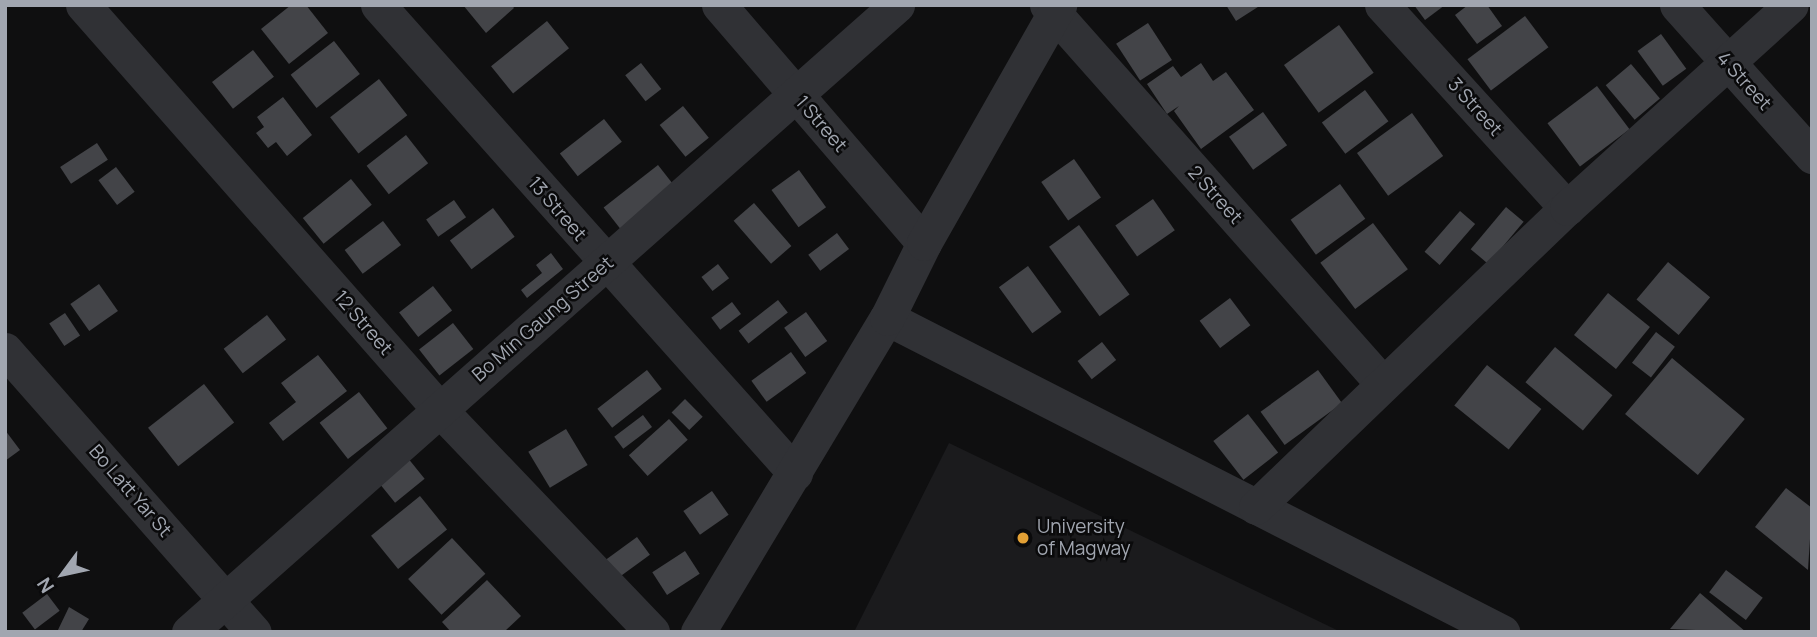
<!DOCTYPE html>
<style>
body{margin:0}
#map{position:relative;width:1817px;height:637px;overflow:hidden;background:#0f0f10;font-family:Manrope,sans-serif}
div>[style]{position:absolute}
.built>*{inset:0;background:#1b1b1d}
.building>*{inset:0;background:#434448;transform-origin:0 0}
.street>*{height:35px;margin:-17.5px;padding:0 17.5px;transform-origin:17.5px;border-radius:17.5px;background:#303135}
.dots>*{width:19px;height:19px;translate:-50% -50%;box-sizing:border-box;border:4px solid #0a0a0b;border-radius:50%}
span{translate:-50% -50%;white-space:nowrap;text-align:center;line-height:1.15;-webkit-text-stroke:5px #0a0a0b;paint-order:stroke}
.street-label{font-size:19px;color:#a1a6b0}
.poi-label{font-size:19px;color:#a1a6b0}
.left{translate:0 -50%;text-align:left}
.frame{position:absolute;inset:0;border:7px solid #a1a6b0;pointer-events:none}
.north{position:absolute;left:28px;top:539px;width:70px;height:70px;-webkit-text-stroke:5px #0a0a0b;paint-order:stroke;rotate:237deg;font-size:19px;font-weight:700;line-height:28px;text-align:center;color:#a1a6b0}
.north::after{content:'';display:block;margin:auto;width:24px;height:32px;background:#a1a6b0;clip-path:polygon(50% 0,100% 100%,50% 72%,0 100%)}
</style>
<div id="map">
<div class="built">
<i style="clip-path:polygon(949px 443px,1341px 632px,854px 632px)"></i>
</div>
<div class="building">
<i style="clip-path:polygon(291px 5px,306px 5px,328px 33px,289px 64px,261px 29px)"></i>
<i style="clip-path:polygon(463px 5px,512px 5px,514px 8px,486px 33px)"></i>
<i style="clip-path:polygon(1226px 5px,1261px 5px,1236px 21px)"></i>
<i style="clip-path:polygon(1414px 5px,1445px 5px,1425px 20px)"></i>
<i style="clip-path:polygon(1468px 5px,1487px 5px,1502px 26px,1477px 44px,1455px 15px)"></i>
<i style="left:1525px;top:16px;width:39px;height:72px;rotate:53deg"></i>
<i style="left:547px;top:21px;width:35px;height:72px;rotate:51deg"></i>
<i style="left:1148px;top:23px;width:44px;height:38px;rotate:57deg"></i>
<i style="left:1339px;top:25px;width:59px;height:68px;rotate:54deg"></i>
<i style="left:1661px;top:34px;width:43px;height:29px;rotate:54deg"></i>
<i style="left:334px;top:41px;width:42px;height:55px;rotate:52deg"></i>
<i style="left:253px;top:50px;width:34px;height:52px;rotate:52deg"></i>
<i style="left:641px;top:63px;width:33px;height:20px;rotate:52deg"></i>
<i style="clip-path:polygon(1201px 63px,1213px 81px,1226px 72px,1254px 110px,1201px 149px,1174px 111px,1179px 106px,1167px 114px,1147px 84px,1173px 66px,1181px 77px)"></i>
<i style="left:1631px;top:64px;width:45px;height:33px;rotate:50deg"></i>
<i style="left:379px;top:79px;width:46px;height:62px;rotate:52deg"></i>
<i style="left:1597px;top:86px;width:54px;height:62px;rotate:53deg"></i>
<i style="left:1365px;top:90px;width:39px;height:54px;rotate:53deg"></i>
<i style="clip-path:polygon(283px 97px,312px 135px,287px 156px,276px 142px,268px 148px,256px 133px,264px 127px,257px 117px)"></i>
<i style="left:683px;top:106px;width:41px;height:30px;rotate:51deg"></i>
<i style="left:1263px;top:112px;width:41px;height:42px;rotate:54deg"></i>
<i style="left:1412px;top:113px;width:53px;height:68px;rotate:54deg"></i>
<i style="left:604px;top:119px;width:29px;height:56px;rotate:52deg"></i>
<i style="left:406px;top:135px;width:36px;height:50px;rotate:52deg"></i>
<i style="left:97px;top:143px;width:20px;height:44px;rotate:57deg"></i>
<i style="left:1074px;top:159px;width:47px;height:40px;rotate:55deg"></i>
<i style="left:658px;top:165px;width:28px;height:69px;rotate:52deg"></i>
<i style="left:116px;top:167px;width:31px;height:22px;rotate:53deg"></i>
<i style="left:799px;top:170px;width:46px;height:34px;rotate:54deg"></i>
<i style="left:351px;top:179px;width:33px;height:62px;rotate:51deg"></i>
<i style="left:1340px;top:184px;width:43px;height:61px;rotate:54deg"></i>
<i style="left:1153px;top:199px;width:38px;height:46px;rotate:55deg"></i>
<i style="left:454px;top:200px;width:21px;height:34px;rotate:55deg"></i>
<i style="left:754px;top:203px;width:57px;height:27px;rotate:49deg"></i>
<i style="left:1506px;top:207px;width:23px;height:55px;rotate:40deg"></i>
<i style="left:493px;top:208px;width:36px;height:54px;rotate:53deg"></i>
<i style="left:1460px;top:211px;width:20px;height:54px;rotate:41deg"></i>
<i style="left:383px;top:221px;width:30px;height:48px;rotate:53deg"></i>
<i style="left:1373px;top:223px;width:58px;height:66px;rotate:53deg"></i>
<i style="left:1079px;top:225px;width:86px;height:37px;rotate:54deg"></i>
<i style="left:837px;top:233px;width:20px;height:36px;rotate:53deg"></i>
<i style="clip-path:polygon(551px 253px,563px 269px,527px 298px,521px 290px,542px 273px,536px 265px)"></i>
<i style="left:1668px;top:262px;width:55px;height:49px;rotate:40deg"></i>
<i style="left:718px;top:264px;width:18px;height:21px;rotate:52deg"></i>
<i style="left:1028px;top:266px;width:57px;height:36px;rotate:54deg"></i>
<i style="left:99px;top:284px;width:33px;height:35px;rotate:55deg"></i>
<i style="left:433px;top:286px;width:31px;height:43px;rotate:52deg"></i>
<i style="left:1608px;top:293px;width:54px;height:54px;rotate:39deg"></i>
<i style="left:1230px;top:298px;width:34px;height:38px;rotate:53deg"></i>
<i style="left:778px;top:300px;width:16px;height:50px;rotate:52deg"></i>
<i style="left:732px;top:302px;width:15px;height:26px;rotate:53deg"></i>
<i style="left:806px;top:312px;width:36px;height:27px;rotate:54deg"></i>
<i style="left:65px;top:313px;width:27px;height:19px;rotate:56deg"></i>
<i style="left:267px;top:315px;width:31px;height:55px;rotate:52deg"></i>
<i style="left:453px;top:323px;width:33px;height:43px;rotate:52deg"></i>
<i style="left:1656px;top:332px;width:24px;height:39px;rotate:38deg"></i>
<i style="left:1102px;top:342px;width:23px;height:31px;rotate:52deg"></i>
<i style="left:1555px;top:347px;width:75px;height:46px;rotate:40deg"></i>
<i style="left:791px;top:352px;width:26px;height:49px;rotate:54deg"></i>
<i style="clip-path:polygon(318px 355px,347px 391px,283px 441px,269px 423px,296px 402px,281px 383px)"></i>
<i style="left:1672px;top:358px;width:95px;height:73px;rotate:40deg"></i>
<i style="left:1487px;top:365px;width:70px;height:52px;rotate:39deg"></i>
<i style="left:647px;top:370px;width:24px;height:63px;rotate:52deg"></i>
<i style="left:1318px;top:370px;width:41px;height:71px;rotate:54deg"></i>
<i style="left:204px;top:384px;width:49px;height:71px;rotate:52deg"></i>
<i style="left:359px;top:392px;width:46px;height:50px;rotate:52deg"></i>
<i style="left:685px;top:399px;width:25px;height:19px;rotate:45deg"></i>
<i style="left:1248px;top:414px;width:49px;height:44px;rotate:52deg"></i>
<i style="left:643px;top:415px;width:15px;height:36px;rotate:53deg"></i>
<i style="left:669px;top:419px;width:28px;height:54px;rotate:48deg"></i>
<i style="left:566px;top:429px;width:42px;height:44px;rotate:59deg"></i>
<i style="clip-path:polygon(5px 430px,20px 450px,5px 461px)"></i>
<i style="left:407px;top:457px;width:28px;height:38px;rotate:51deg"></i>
<i style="clip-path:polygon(1786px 488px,1812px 508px,1808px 570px,1755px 527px)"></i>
<i style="left:712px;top:491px;width:29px;height:35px;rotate:55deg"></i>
<i style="left:420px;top:496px;width:43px;height:63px;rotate:51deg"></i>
<i style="left:637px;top:537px;width:22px;height:39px;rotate:54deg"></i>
<i style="left:452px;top:538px;width:49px;height:60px;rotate:47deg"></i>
<i style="left:685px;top:551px;width:27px;height:39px;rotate:57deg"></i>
<i style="left:1726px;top:570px;width:46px;height:28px;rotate:37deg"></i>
<i style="clip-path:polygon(487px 580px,521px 616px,504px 632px,451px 632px,442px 622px)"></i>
<i style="clip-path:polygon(1700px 593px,1746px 632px,1670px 629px)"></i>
<i style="left:47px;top:594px;width:21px;height:31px;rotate:53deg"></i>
<i style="clip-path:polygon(69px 607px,89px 619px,81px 632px,57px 632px)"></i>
</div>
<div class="street">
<i style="left:83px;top:5px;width:540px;rotate:48.6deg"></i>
<i style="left:440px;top:410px;width:307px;rotate:46.3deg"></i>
<i style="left:378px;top:5px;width:627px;rotate:48.3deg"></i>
<i style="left:719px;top:5px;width:314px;rotate:49.3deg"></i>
<i style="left:1047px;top:5px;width:506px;rotate:48.44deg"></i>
<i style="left:1382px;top:5px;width:275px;rotate:47.7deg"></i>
<i style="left:1677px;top:5px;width:203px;rotate:48.2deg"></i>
<i style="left:887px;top:318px;width:691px;rotate:27.05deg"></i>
<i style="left:5px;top:350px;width:376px;rotate:48.6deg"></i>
<i style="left:1256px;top:507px;width:431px;rotate:-43.9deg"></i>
<i style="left:1567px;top:208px;width:302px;rotate:-42.2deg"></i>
<i style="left:189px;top:632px;width:946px;rotate:-41.53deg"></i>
<i style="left:698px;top:632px;width:366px;rotate:-59deg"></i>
<i style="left:887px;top:318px;width:84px;rotate:-63.7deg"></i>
<i style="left:924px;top:243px;width:274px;rotate:-60.4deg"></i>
</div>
<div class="dots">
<i style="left:1023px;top:538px;background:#e2a035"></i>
</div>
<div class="street-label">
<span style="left:1744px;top:81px;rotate:48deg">4 Street</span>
<span style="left:1475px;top:107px;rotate:48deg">3 Street</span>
<span style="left:821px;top:124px;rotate:49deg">1 Street</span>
<span style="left:1215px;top:195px;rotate:48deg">2 Street</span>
<span style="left:557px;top:209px;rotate:49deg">13 Street</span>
<span style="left:543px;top:319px;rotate:-41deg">Bo Min Gaung Street</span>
<span style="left:363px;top:323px;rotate:49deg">12 Street</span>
<span style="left:130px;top:491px;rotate:49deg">Bo Latt Yar St</span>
</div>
<div class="poi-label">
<span class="left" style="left:1037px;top:538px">University<br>of Magway</span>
</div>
<div class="frame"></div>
<div class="north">N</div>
</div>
